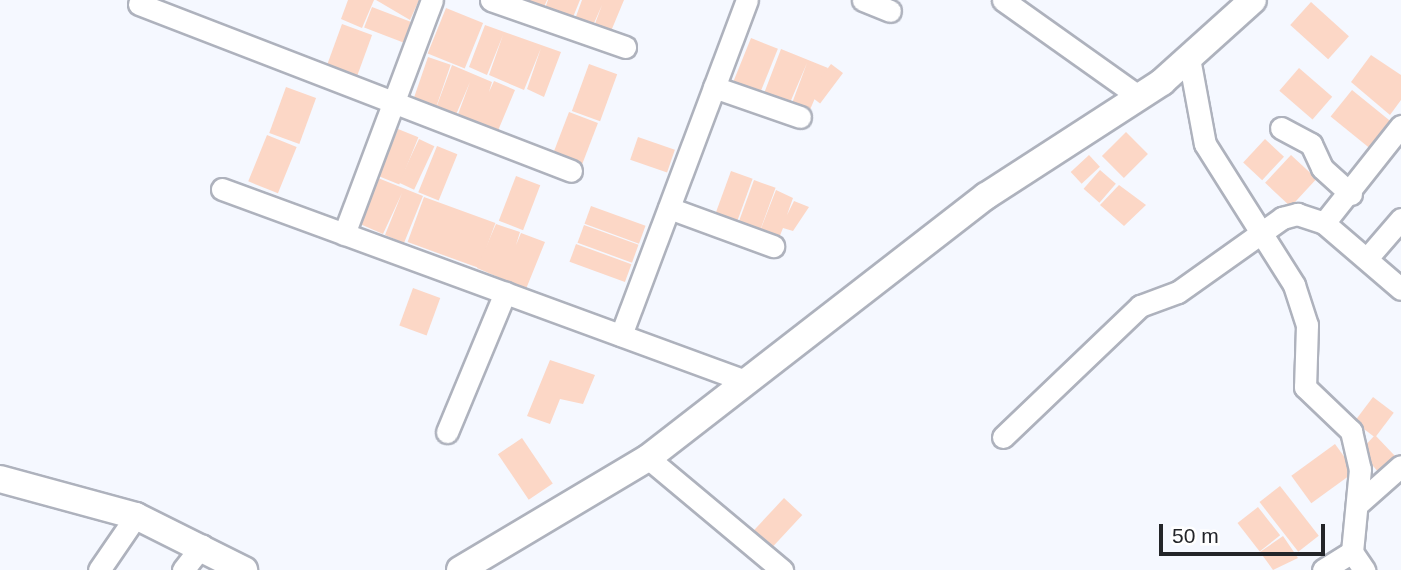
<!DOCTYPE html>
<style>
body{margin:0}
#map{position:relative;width:1401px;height:570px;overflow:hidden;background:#f5f8ff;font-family:Arial,sans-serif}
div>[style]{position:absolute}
.building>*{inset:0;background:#fcd7c6;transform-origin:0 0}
.roads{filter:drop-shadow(2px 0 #aeb2bd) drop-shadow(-2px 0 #aeb2bd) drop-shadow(0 2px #aeb2bd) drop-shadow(0 -2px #aeb2bd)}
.minor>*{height:21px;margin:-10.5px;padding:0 10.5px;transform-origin:10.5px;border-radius:10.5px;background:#fff}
.tertiary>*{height:26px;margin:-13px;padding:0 13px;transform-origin:13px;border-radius:13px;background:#fff}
span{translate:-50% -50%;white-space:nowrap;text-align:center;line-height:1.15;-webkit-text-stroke:6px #fff;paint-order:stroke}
.scale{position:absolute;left:1159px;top:524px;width:166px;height:32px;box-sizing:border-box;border:4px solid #232529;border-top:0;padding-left:9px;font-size:21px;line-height:24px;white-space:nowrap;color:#232529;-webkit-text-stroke:5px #fff;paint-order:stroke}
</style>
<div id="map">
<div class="building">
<i style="clip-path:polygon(348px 0,374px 0,362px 28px,341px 19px)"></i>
<i style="clip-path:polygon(376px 0,419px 0,410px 20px)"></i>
<i style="clip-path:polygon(516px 0,547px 0,543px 9px)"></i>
<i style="clip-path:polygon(548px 0,580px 0,571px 22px,544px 11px)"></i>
<i style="clip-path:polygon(582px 0,624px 0,609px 36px,593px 29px,602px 5px,591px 30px,574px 22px)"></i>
<i style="left:1311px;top:2px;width:51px;height:31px;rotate:42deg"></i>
<i style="left:372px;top:7px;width:42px;height:22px;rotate:21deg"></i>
<i style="left:446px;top:8px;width:40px;height:49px;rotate:22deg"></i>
<i style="left:342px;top:24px;width:32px;height:49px;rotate:20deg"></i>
<i style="clip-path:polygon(485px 25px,561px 52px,544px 97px,527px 89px,541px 48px,524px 90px,489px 75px,503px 35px,487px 75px,469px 67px)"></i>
<i style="left:751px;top:38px;width:29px;height:50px;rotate:22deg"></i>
<i style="clip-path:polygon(781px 49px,828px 68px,809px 112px,791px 106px,807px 63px,789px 105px,763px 96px)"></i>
<i style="clip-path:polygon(1371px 55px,1401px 75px,1401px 100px,1390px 115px,1351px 82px)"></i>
<i style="left:428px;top:57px;width:24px;height:45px;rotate:19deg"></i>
<i style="left:589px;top:64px;width:30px;height:50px;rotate:20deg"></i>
<i style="left:831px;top:64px;width:15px;height:38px;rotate:37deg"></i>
<i style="clip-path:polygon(452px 65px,492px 82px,489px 92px,494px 81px,515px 90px,497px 133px,457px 117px,470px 82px,455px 117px,436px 108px)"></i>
<i style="left:1299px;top:68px;width:44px;height:30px;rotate:41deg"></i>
<i style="left:286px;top:87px;width:32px;height:49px;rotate:20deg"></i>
<i style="left:1352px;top:90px;width:56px;height:34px;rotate:39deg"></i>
<i style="left:569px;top:112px;width:31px;height:47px;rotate:21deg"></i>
<i style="left:398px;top:129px;width:22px;height:51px;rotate:22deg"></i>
<i style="left:1126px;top:132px;width:31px;height:34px;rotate:45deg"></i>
<i style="left:267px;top:135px;width:32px;height:50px;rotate:22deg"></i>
<i style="left:638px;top:137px;width:39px;height:24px;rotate:19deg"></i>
<i style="left:419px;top:139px;width:17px;height:48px;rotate:25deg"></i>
<i style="left:1265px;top:139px;width:26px;height:32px;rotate:43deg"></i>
<i style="left:437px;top:146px;width:22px;height:50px;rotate:22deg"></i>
<i style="left:1089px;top:155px;width:16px;height:25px;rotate:47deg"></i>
<i style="left:1291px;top:155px;width:35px;height:38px;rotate:43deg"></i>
<i style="left:1100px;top:170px;width:21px;height:25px;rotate:41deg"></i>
<i style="left:731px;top:171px;width:23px;height:49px;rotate:20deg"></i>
<i style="left:516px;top:176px;width:26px;height:48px;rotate:21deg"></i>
<i style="clip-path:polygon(378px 178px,423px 196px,404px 243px,385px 235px,402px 193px,383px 234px,360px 224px)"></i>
<i style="left:754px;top:180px;width:23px;height:49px;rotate:20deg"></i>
<i style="clip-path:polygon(1119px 185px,1146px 205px,1124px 226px,1100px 205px)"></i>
<i style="clip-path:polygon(776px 190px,793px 198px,787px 215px,794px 201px,809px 207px,793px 231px,783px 228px,777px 243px,758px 236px)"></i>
<i style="left:424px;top:197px;width:76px;height:48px;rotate:20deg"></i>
<i style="left:591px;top:206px;width:58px;height:19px;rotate:20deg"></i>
<i style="clip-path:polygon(496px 224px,520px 232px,516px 245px,521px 233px,545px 242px,526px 289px,477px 268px)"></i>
<i style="left:584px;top:225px;width:58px;height:19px;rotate:20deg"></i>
<i style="left:576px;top:244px;width:59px;height:19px;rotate:20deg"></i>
<i style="left:413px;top:288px;width:29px;height:40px;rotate:20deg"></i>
<i style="clip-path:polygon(550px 360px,595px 375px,583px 404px,560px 399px,550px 424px,527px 416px)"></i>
<i style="left:1373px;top:397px;width:26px;height:31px;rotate:37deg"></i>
<i style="clip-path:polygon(1375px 435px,1395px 456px,1380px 474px,1360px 451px)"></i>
<i style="left:522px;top:438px;width:55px;height:29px;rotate:56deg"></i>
<i style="left:1335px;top:444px;width:34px;height:54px;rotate:54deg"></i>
<i style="left:1280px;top:486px;width:63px;height:26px;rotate:52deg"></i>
<i style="left:784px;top:498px;width:25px;height:45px;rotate:43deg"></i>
<i style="left:1258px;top:507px;width:36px;height:26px;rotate:52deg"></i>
<i style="clip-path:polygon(1283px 536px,1298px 558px,1273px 570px,1260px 552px)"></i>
</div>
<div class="roads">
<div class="minor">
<i style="left:491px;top:0;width:142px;rotate:19.3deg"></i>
<i style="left:863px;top:0;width:29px;rotate:22deg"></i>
<i style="left:1003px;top:0;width:166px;rotate:35.4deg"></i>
<i style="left:139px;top:4px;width:463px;rotate:21.1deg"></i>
<i style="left:1189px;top:58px;width:87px;rotate:79.5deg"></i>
<i style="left:1205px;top:144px;width:167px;rotate:57.7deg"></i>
<i style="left:1294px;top:285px;width:42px;rotate:72deg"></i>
<i style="left:1307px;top:325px;width:62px;rotate:91.8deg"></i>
<i style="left:1305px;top:387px;width:64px;rotate:43.7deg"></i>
<i style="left:1351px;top:431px;width:39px;rotate:77deg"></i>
<i style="left:1360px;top:469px;width:83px;rotate:95.5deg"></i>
<i style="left:1352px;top:552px;width:22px;rotate:56deg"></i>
<i style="left:714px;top:87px;width:91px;rotate:19.2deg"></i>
<i style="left:1281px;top:128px;width:34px;rotate:28deg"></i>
<i style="left:1311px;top:144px;width:26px;rotate:65deg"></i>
<i style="left:1322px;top:168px;width:39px;rotate:42deg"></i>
<i style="left:222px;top:189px;width:560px;rotate:20.15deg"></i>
<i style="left:669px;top:208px;width:111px;rotate:20.1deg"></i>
<i style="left:1324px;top:223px;width:124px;rotate:-51.6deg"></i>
<i style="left:344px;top:234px;width:250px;rotate:-69.4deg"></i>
<i style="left:1369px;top:256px;width:49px;rotate:-49.1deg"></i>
<i style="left:621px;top:335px;width:358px;rotate:-69.4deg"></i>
<i style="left:447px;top:432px;width:151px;rotate:-67.4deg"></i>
<i style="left:1003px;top:437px;width:190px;rotate:-43.7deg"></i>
<i style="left:1140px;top:306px;width:40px;rotate:-20.2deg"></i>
<i style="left:1178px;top:292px;width:128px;rotate:-35.4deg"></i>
<i style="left:1282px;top:218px;width:16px;rotate:-15deg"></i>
<i style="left:1297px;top:214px;width:28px;rotate:18deg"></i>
<i style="left:1324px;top:223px;width:101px;rotate:40.6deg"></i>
<i style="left:648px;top:458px;width:175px;rotate:39.9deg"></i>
<i style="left:1358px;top:504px;width:57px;rotate:-41.5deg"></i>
<i style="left:99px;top:570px;width:65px;rotate:-55.6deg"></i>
<i style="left:183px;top:570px;width:31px;rotate:-52deg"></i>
<i style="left:1323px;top:570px;width:34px;rotate:-32deg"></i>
</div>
<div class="tertiary">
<i style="left:0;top:479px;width:141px;rotate:15.2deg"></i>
<i style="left:136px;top:516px;width:121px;rotate:26.6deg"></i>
<i style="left:460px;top:570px;width:219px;rotate:-30.8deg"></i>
<i style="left:648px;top:458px;width:428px;rotate:-37.8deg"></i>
<i style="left:986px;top:196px;width:210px;rotate:-32.9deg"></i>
<i style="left:1162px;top:82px;width:122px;rotate:-42deg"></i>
</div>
</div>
<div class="scale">50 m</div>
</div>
